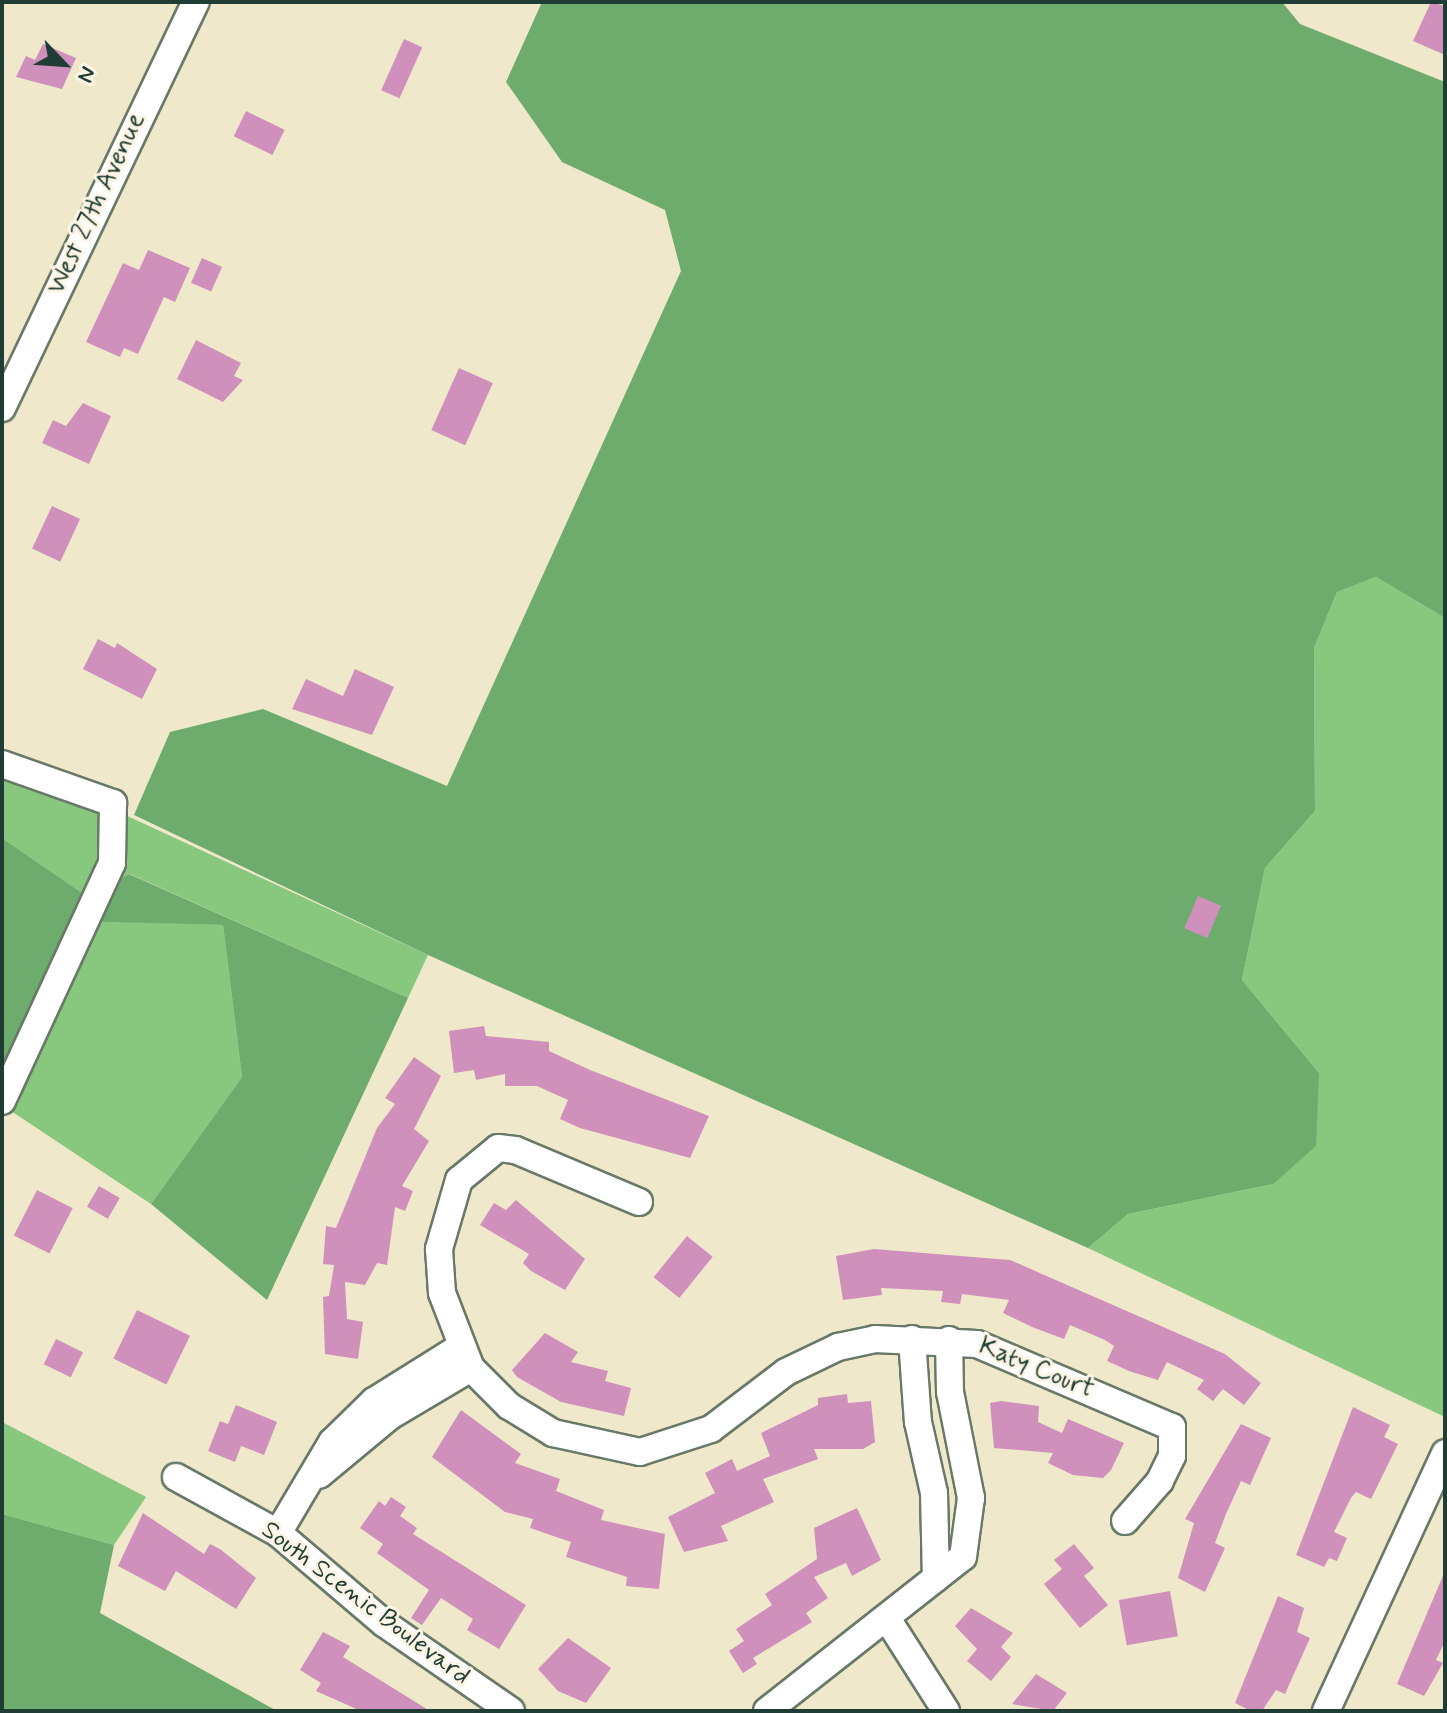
<!DOCTYPE html>
<style>
body{margin:0}
#map{position:relative;width:1447px;height:1713px;overflow:hidden;background:#efe8ca;font-family:Mynerve,sans-serif}
div>[style]{position:absolute}
.green>*{inset:0;background:#87c77e}
.forest>*{inset:0;background:#6dac6d}
.building>*{inset:0;background:#cf91bc;transform-origin:0 0}
.roads{filter:drop-shadow(2px 0 #687968) drop-shadow(-2px 0 #687968) drop-shadow(0 2px #687968) drop-shadow(0 -2px #687968)}
.minor>*{height:26px;margin:-13px;padding:0 13px;transform-origin:13px;border-radius:13px;background:#fff}
span{translate:-50% -50%;white-space:nowrap;text-align:center;line-height:1.15;-webkit-text-stroke:6px #fcf5e5;paint-order:stroke}
.street-label{font-size:26px;color:#1f3d34}
.frame{position:absolute;inset:0;border:4px solid #1f3d34;pointer-events:none}
.north{position:absolute;left:24px;top:24px;width:80px;height:80px;-webkit-text-stroke:6px #fcf5e5;paint-order:stroke;rotate:115deg;font-size:22px;font-weight:700;line-height:32px;text-align:center;color:#1f3d34}
.north::after{content:'';display:block;margin:auto;width:28px;height:36px;background:#1f3d34;clip-path:polygon(50% 0,100% 100%,50% 72%,0 100%)}
</style>
<div id="map">
<div class="green">
<i style="clip-path:polygon(1376px 577px,1445px 618px,1445px 1417px,1088px 1248px,1128px 1214px,1273px 1184px,1319px 1073px,1242px 980px,1265px 868px,1315px 811px,1314px 648px,1337px 592px)"></i>
<i style="clip-path:polygon(2px 758px,428px 955px,408px 998px,130px 874px,88px 897px,2px 838px)"></i>
<i style="clip-path:polygon(77px 920px,223px 925px,242px 1077px,151px 1204px,2px 1105px)"></i>
<i style="clip-path:polygon(2px 1422px,146px 1497px,114px 1545px,2px 1514px)"></i>
</div>
<div class="forest">
<i style="clip-path:polygon(542px 2px,1282px 2px,1300px 24px,1445px 82px,1445px 618px,1376px 577px,1337px 592px,1314px 648px,1315px 811px,1265px 868px,1242px 980px,1319px 1073px,1316px 1146px,1273px 1184px,1128px 1214px,1088px 1248px,428px 955px,134px 815px,170px 732px,263px 709px,447px 786px,681px 271px,665px 210px,562px 162px,506px 82px)"></i>
<i style="clip-path:polygon(2px 838px,88px 897px,129px 874px,408px 998px,267px 1300px,151px 1204px,242px 1077px,223px 925px,77px 921px,2px 1086px)"></i>
<i style="clip-path:polygon(2px 1514px,114px 1545px,100px 1613px,277px 1711px,2px 1711px)"></i>
</div>
<div class="building">
<i style="clip-path:polygon(1431px 2px,1445px 6px,1445px 55px,1413px 41px)"></i>
<i style="left:404px;top:39px;width:20px;height:56px;rotate:24deg"></i>
<i style="clip-path:polygon(43px 44px,76px 58px,62px 89px,16px 77px,26px 56px,35px 60px)"></i>
<i style="left:246px;top:111px;width:43px;height:28px;rotate:26deg"></i>
<i style="clip-path:polygon(148px 250px,190px 268px,175px 302px,164px 297px,138px 354px,124px 348px,120px 357px,86px 342px,123px 263px,139px 270px)"></i>
<i style="left:202px;top:258px;width:22px;height:27px;rotate:24deg"></i>
<i style="clip-path:polygon(196px 340px,241px 363px,234px 376px,243px 380px,223px 402px,177px 379px)"></i>
<i style="left:459px;top:368px;width:37px;height:68px;rotate:24deg"></i>
<i style="clip-path:polygon(83px 403px,111px 416px,89px 464px,42px 443px,53px 420px,66px 426px)"></i>
<i style="left:52px;top:506px;width:31px;height:47px;rotate:25deg"></i>
<i style="clip-path:polygon(98px 639px,115px 648px,117px 643px,157px 669px,142px 699px,83px 669px)"></i>
<i style="clip-path:polygon(355px 669px,394px 687px,372px 735px,292px 709px,306px 679px,343px 696px)"></i>
<i style="left:1198px;top:896px;width:25px;height:35px;rotate:23deg"></i>
<i style="clip-path:polygon(484px 1026px,486px 1036px,549px 1042px,549px 1051px,590px 1070px,709px 1116px,690px 1158px,580px 1128px,560px 1119px,568px 1100px,537px 1086px,505px 1086px,505px 1074px,476px 1080px,474px 1070px,454px 1073px,449px 1031px)"></i>
<i style="clip-path:polygon(414px 1057px,441px 1076px,414px 1129px,429px 1141px,402px 1186px,413px 1191px,405px 1211px,395px 1207px,387px 1265px,377px 1263px,365px 1285px,345px 1282px,347px 1319px,363px 1322px,358px 1359px,325px 1354px,323px 1297px,329px 1296px,334px 1265px,323px 1264px,326px 1226px,336px 1228px,377px 1128px,395px 1104px,385px 1098px)"></i>
<i style="left:99px;top:1186px;width:24px;height:24px;rotate:30deg"></i>
<i style="left:37px;top:1190px;width:40px;height:51px;rotate:27deg"></i>
<i style="clip-path:polygon(516px 1200px,585px 1259px,565px 1290px,531px 1271px,523px 1263px,529px 1254px,480px 1225px,494px 1203px,506px 1210px)"></i>
<i style="left:687px;top:1236px;width:33px;height:53px;rotate:39deg"></i>
<i style="clip-path:polygon(874px 1249px,1010px 1260px,1225px 1354px,1261px 1383px,1244px 1405px,1223px 1389px,1213px 1401px,1197px 1389px,1204px 1380px,1167px 1362px,1158px 1380px,1129px 1371px,1107px 1361px,1114px 1346px,1105px 1340px,1070px 1325px,1064px 1339px,1032px 1327px,1003px 1313px,1009px 1300px,962px 1294px,960px 1304px,941px 1302px,943px 1291px,881px 1288px,882px 1295px,843px 1300px,836px 1256px)"></i>
<i style="left:137px;top:1310px;width:59px;height:54px;rotate:26deg"></i>
<i style="clip-path:polygon(545px 1333px,578px 1352px,571px 1362px,608px 1371px,605px 1381px,631px 1388px,624px 1416px,561px 1402px,517px 1377px,512px 1370px)"></i>
<i style="left:56px;top:1339px;width:30px;height:28px;rotate:26deg"></i>
<i style="clip-path:polygon(847px 1394px,848px 1403px,871px 1401px,875px 1442px,863px 1449px,814px 1449px,818px 1459px,763px 1479px,774px 1502px,721px 1526px,728px 1541px,684px 1552px,668px 1517px,715px 1493px,705px 1473px,732px 1459px,737px 1471px,770px 1456px,761px 1433px,818px 1405px,818px 1398px)"></i>
<i style="clip-path:polygon(1001px 1401px,1039px 1406px,1038px 1422px,1062px 1433px,1068px 1419px,1124px 1443px,1111px 1470px,1103px 1478px,1073px 1475px,1048px 1463px,1053px 1453px,994px 1448px,990px 1403px)"></i>
<i style="clip-path:polygon(236px 1405px,277px 1422px,264px 1455px,241px 1446px,235px 1462px,208px 1451px,220px 1421px,228px 1424px)"></i>
<i style="clip-path:polygon(1353px 1407px,1390px 1425px,1384px 1437px,1398px 1444px,1371px 1499px,1356px 1492px,1351px 1498px,1334px 1532px,1347px 1538px,1337px 1561px,1329px 1558px,1324px 1567px,1296px 1555px)"></i>
<i style="clip-path:polygon(461px 1410px,521px 1454px,515px 1463px,560px 1479px,556px 1491px,604px 1510px,601px 1520px,665px 1534px,659px 1589px,626px 1586px,627px 1577px,566px 1557px,571px 1542px,530px 1528px,533px 1519px,505px 1512px,432px 1457px)"></i>
<i style="clip-path:polygon(1241px 1424px,1271px 1438px,1250px 1485px,1241px 1481px,1226px 1514px,1215px 1543px,1225px 1548px,1205px 1592px,1178px 1578px,1194px 1523px,1185px 1519px)"></i>
<i style="clip-path:polygon(391px 1497px,406px 1507px,400px 1516px,417px 1528px,413px 1534px,526px 1605px,499px 1649px,467px 1630px,473px 1619px,441px 1598px,422px 1625px,411px 1618px,429px 1590px,377px 1553px,383px 1544px,360px 1528px,379px 1501px,385px 1506px)"></i>
<i style="clip-path:polygon(857px 1508px,881px 1560px,852px 1576px,846px 1563px,814px 1577px,828px 1598px,806px 1613px,812px 1622px,753px 1658px,757px 1664px,743px 1673px,729px 1651px,744px 1641px,736px 1629px,772px 1605px,765px 1594px,817px 1559px,814px 1528px)"></i>
<i style="clip-path:polygon(143px 1513px,204px 1554px,210px 1544px,220px 1549px,256px 1578px,236px 1609px,176px 1571px,165px 1591px,118px 1566px)"></i>
<i style="clip-path:polygon(1074px 1544px,1094px 1568px,1084px 1576px,1108px 1605px,1080px 1628px,1044px 1584px,1062px 1569px,1054px 1560px)"></i>
<i style="clip-path:polygon(1445px 1571px,1445px 1641px,1436px 1660px,1443px 1663px,1424px 1696px,1397px 1684px)"></i>
<i style="left:1170px;top:1591px;width:46px;height:52px;rotate:80deg"></i>
<i style="clip-path:polygon(1278px 1596px,1304px 1608px,1297px 1632px,1310px 1638px,1285px 1694px,1276px 1690px,1262px 1711px,1251px 1711px,1235px 1703px)"></i>
<i style="clip-path:polygon(971px 1608px,1013px 1633px,1001px 1647px,1011px 1657px,991px 1681px,967px 1661px,977px 1649px,955px 1626px)"></i>
<i style="clip-path:polygon(323px 1632px,350px 1646px,343px 1657px,430px 1711px,361px 1711px,316px 1691px,321px 1683px,300px 1670px)"></i>
<i style="clip-path:polygon(568px 1638px,611px 1668px,586px 1703px,558px 1691px,538px 1669px)"></i>
<i style="clip-path:polygon(1036px 1674px,1067px 1693px,1053px 1711px,1012px 1704px)"></i>
</div>
<div class="roads">
<div class="minor">
<i style="left:2px;top:408px;width:450px;rotate:-64.5deg"></i>
<i style="left:2px;top:764px;width:118px;rotate:19.4deg"></i>
<i style="left:113px;top:803px;width:60px;rotate:91deg"></i>
<i style="left:112px;top:863px;width:262px;rotate:114.8deg"></i>
<i style="left:639px;top:1202px;width:134px;rotate:-157.2deg"></i>
<i style="left:515px;top:1150px;width:17px;rotate:-173deg"></i>
<i style="left:498px;top:1148px;width:50px;rotate:140.6deg"></i>
<i style="left:459px;top:1180px;width:72px;rotate:106.2deg"></i>
<i style="left:439px;top:1249px;width:44px;rotate:86.1deg"></i>
<i style="left:442px;top:1293px;width:80px;rotate:68.9deg"></i>
<i style="left:471px;top:1368px;width:54px;rotate:45deg"></i>
<i style="left:509px;top:1406px;width:52px;rotate:31.5deg"></i>
<i style="left:553px;top:1433px;width:89px;rotate:12.3deg"></i>
<i style="left:640px;top:1452px;width:75px;rotate:-17.9deg"></i>
<i style="left:711px;top:1429px;width:94px;rotate:-37.2deg"></i>
<i style="left:786px;top:1372px;width:58px;rotate:-25.7deg"></i>
<i style="left:838px;top:1347px;width:38px;rotate:-12deg"></i>
<i style="left:875px;top:1339px;width:102px;rotate:2.8deg"></i>
<i style="left:977px;top:1344px;width:212px;rotate:23.1deg"></i>
<i style="left:1172px;top:1427px;width:29px;rotate:90deg"></i>
<i style="left:1172px;top:1456px;width:28px;rotate:116deg"></i>
<i style="left:1160px;top:1481px;width:53px;rotate:131.2deg"></i>
<i style="left:912px;top:1339px;width:83px;rotate:85.9deg"></i>
<i style="left:918px;top:1422px;width:73px;rotate:77.3deg"></i>
<i style="left:934px;top:1493px;width:85px;rotate:88.7deg"></i>
<i style="left:319px;top:1475px;width:92px;rotate:-39.7deg"></i>
<i style="left:390px;top:1416px;width:94px;rotate:-30.7deg"></i>
<i style="left:176px;top:1477px;width:116px;rotate:28.8deg"></i>
<i style="left:278px;top:1533px;width:140px;rotate:40.4deg"></i>
<i style="left:385px;top:1624px;width:153px;rotate:34.6deg"></i>
<i style="left:278px;top:1533px;width:106px;rotate:-59.3deg"></i>
<i style="left:332px;top:1442px;width:59px;rotate:-44.3deg"></i>
<i style="left:374px;top:1401px;width:102px;rotate:-32.1deg"></i>
<i style="left:888px;top:1620px;width:108px;rotate:57.5deg"></i>
<i style="left:767px;top:1711px;width:249px;rotate:-38.2deg"></i>
<i style="left:963px;top:1557px;width:60px;rotate:-82.3deg"></i>
<i style="left:971px;top:1498px;width:108px;rotate:-101.2deg"></i>
<i style="left:950px;top:1392px;width:52px;rotate:-91.1deg"></i>
<i style="left:1326px;top:1711px;width:284px;rotate:-65.2deg"></i>
</div>
</div>
<div class="street-label">
<span style="left:97px;top:204px;rotate:-65deg">West 27th Avenue</span>
<span style="left:1036px;top:1369px;rotate:22deg">Katy Court</span>
<span style="left:365px;top:1604px;rotate:37deg">South Scenic Boulevard</span>
</div>
<div class="frame"></div>
<div class="north">N</div>
</div>
